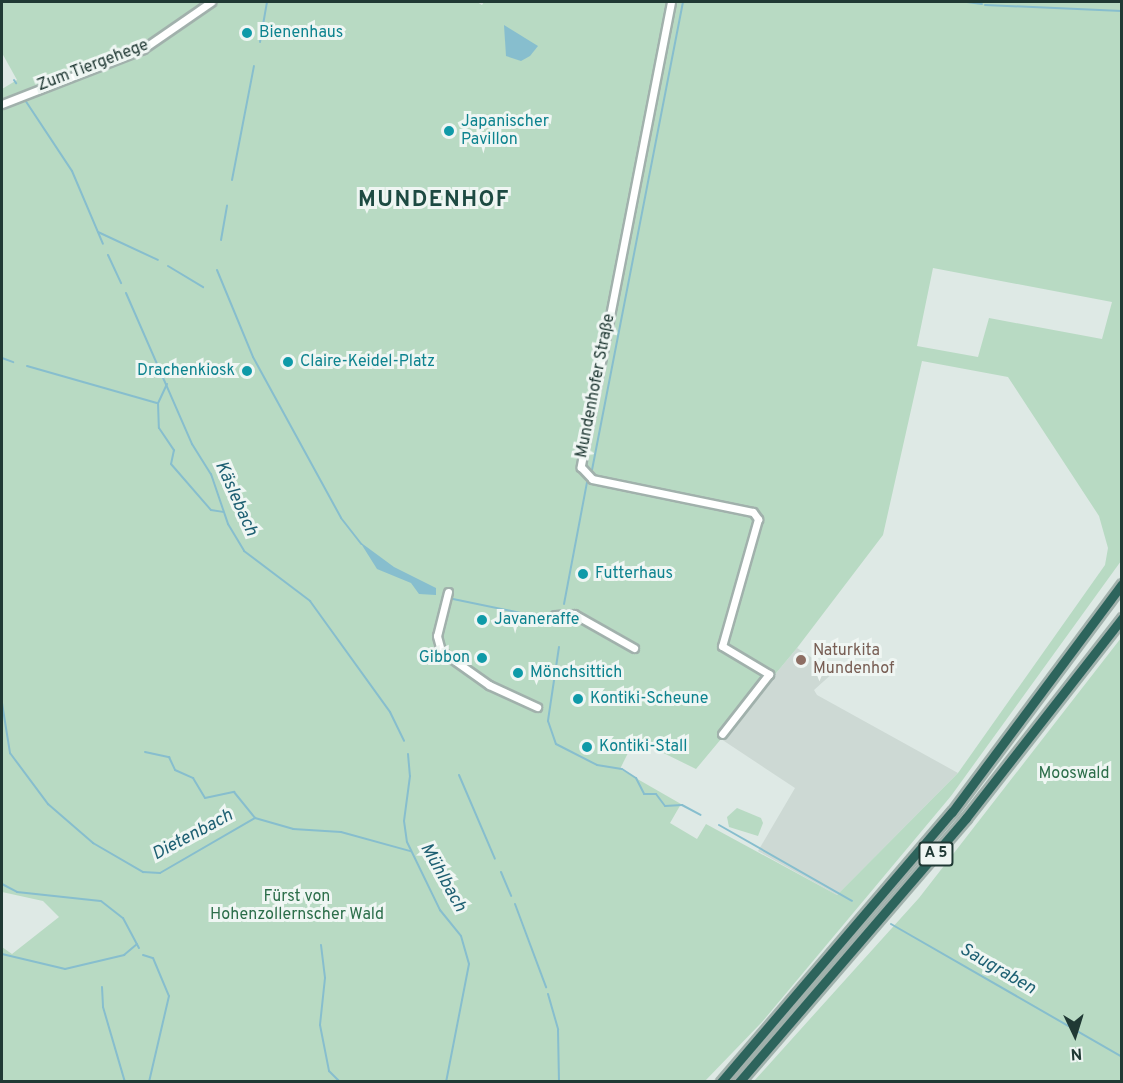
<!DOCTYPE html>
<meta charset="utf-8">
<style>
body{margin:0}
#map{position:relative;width:1123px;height:1083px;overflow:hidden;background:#dee9e5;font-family:Overpass,sans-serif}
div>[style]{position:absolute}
.built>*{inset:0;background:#cdd9d4}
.green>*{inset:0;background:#b8dac3}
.water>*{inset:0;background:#87bece}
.stream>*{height:2px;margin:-1px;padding:0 1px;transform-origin:1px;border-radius:1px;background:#87bece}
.roads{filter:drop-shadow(2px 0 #a1b1ac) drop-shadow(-2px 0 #a1b1ac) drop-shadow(0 2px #a1b1ac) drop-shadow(0 -2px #a1b1ac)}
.minor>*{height:7px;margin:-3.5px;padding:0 3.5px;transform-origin:3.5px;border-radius:3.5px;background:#fff}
.highway>*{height:9px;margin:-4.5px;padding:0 4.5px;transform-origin:4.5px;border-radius:4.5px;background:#2d645c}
.dots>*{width:16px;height:16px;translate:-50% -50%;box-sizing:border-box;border:3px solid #eff6f3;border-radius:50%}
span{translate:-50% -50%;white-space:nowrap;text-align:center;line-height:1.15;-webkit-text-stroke:6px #eff6f3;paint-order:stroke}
.shield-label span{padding:2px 4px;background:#eff6f3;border:2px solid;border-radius:4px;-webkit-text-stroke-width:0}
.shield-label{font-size:15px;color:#203934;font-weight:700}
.culture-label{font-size:16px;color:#0d838f}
.left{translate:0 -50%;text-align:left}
.right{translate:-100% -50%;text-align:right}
.street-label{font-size:16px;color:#203934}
.education-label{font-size:16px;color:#785e54}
.park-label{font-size:16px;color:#2c6e4a}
.water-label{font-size:18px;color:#1d5f72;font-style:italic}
.district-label{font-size:22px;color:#1d4a42;font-weight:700;letter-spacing:1.5px}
.frame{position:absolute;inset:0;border:3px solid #203934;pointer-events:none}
.north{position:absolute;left:1045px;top:1005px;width:60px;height:60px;-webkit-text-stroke:4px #eff6f3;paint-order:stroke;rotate:176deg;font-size:16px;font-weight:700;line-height:24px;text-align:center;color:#203934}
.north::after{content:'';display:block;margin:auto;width:21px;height:27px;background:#203934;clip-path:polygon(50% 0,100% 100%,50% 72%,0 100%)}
</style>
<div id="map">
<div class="built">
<i style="clip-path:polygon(797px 648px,834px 672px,814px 690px,817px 695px,958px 773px,837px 895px,758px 851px,795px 788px,721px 739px)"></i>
</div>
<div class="green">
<i style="clip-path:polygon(evenodd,2px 2px,477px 2px,482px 5px,484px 2px,1121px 2px,1121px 561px,951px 796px,762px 1022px,705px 1081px,2px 1081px,2px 947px,12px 954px,59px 917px,43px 901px,2px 892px,2px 89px,17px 80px,2px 53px,2px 2px,933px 268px,1112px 302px,1102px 339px,989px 318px,978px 357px,917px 346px,933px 268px,2px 2px,922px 361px,1008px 377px,1099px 516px,1108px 548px,1105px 565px,958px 773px,837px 895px,706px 824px,697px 839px,670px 823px,681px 804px,620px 769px,635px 739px,696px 769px,797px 648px,883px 535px,922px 361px)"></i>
<i style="clip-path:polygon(1121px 638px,1121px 1081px,754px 1081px,919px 898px)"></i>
<i style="clip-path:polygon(737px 808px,761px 818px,763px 823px,758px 836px,729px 827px,727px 817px)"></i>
</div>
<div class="water">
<i style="clip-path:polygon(504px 25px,538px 46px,530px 56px,521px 61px,506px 56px)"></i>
<i style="clip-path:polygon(360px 542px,394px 567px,436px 588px,436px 595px,419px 594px,411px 583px,377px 569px)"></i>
</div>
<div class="stream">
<i style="left:967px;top:2px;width:15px;rotate:8deg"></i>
<i style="left:985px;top:5px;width:137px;rotate:2.5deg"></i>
<i style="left:260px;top:42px;width:41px;rotate:-80.1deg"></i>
<i style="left:14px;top:80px;width:4px;rotate:56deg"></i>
<i style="left:25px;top:100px;width:85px;rotate:56.5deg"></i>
<i style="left:72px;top:171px;width:79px;rotate:67deg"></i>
<i style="left:232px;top:180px;width:116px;rotate:-79.1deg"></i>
<i style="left:98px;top:232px;width:66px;rotate:25deg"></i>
<i style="left:221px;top:240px;width:35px;rotate:-80deg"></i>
<i style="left:108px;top:255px;width:31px;rotate:65deg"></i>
<i style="left:168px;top:266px;width:41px;rotate:31deg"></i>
<i style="left:217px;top:270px;width:94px;rotate:67.5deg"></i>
<i style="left:253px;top:357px;width:183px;rotate:61.3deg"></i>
<i style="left:341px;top:518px;width:33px;rotate:52deg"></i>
<i style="left:126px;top:293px;width:165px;rotate:66.4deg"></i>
<i style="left:192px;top:444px;width:36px;rotate:58deg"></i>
<i style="left:211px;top:474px;width:53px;rotate:71.2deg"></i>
<i style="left:228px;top:524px;width:31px;rotate:59deg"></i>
<i style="left:244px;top:551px;width:83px;rotate:37.1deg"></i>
<i style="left:310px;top:601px;width:137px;rotate:54.2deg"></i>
<i style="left:390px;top:712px;width:32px;rotate:64deg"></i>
<i style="left:2px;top:358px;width:12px;rotate:20deg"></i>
<i style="left:27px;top:366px;width:135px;rotate:15.9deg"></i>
<i style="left:167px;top:384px;width:21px;rotate:115deg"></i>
<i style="left:158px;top:403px;width:25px;rotate:88deg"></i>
<i style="left:159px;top:428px;width:27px;rotate:56deg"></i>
<i style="left:174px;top:450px;width:14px;rotate:102deg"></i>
<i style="left:171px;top:464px;width:61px;rotate:49deg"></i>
<i style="left:211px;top:510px;width:12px;rotate:9deg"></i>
<i style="left:592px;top:470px;width:477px;rotate:-79deg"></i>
<i style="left:453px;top:599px;width:69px;rotate:11.6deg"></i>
<i style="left:564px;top:604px;width:124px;rotate:-79.3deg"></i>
<i style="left:559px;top:647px;width:75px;rotate:98.5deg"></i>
<i style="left:548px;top:721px;width:24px;rotate:71deg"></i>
<i style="left:556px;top:744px;width:46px;rotate:27.1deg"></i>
<i style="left:597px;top:765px;width:25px;rotate:9deg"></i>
<i style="left:622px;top:769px;width:17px;rotate:33deg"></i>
<i style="left:636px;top:778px;width:18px;rotate:63deg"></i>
<i style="left:644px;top:794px;width:12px"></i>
<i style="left:656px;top:794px;width:15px;rotate:53deg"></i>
<i style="left:665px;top:806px;width:17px;rotate:-3deg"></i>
<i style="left:682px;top:805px;width:21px;rotate:28deg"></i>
<i style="left:2px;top:703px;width:51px;rotate:80.9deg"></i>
<i style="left:10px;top:753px;width:64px;rotate:53.3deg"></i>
<i style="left:48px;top:804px;width:60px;rotate:40.9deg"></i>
<i style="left:93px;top:843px;width:58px;rotate:30.1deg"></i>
<i style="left:143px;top:872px;width:17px;rotate:3deg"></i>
<i style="left:160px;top:873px;width:110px;rotate:-30.1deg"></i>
<i style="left:255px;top:818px;width:40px;rotate:16deg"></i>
<i style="left:293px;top:829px;width:48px;rotate:3.6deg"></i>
<i style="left:341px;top:832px;width:72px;rotate:15.4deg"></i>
<i style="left:145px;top:752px;width:25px;rotate:12deg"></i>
<i style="left:169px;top:757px;width:14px;rotate:65deg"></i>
<i style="left:175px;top:770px;width:20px;rotate:24deg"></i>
<i style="left:193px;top:778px;width:23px;rotate:59deg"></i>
<i style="left:205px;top:798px;width:30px;rotate:-12deg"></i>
<i style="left:234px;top:792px;width:33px;rotate:51deg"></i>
<i style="left:408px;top:754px;width:22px;rotate:85deg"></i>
<i style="left:410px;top:776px;width:45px;rotate:97.6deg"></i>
<i style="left:404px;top:821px;width:21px;rotate:82deg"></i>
<i style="left:407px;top:842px;width:76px;rotate:64.1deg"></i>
<i style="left:440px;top:910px;width:33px;rotate:51deg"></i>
<i style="left:461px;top:936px;width:29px;rotate:74deg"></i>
<i style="left:469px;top:964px;width:120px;rotate:101deg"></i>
<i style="left:459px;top:775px;width:91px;rotate:66.8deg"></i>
<i style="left:719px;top:825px;width:153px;rotate:29.7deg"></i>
<i style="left:501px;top:872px;width:26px;rotate:67deg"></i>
<i style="left:2px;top:884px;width:17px;rotate:28deg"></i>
<i style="left:17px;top:892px;width:84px;rotate:6.1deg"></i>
<i style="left:101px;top:901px;width:28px;rotate:38deg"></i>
<i style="left:123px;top:918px;width:34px;rotate:62deg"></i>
<i style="left:515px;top:904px;width:89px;rotate:69.5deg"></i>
<i style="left:891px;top:924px;width:267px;rotate:29.9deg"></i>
<i style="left:321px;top:945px;width:33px;rotate:83deg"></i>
<i style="left:325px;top:978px;width:47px;rotate:96.1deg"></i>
<i style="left:320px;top:1025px;width:47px;rotate:78.9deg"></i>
<i style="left:329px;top:1071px;width:16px;rotate:45deg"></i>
<i style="left:2px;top:954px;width:65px;rotate:13.4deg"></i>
<i style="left:65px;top:969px;width:61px;rotate:-13.3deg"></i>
<i style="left:124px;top:955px;width:17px;rotate:-40deg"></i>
<i style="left:143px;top:955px;width:10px;rotate:17deg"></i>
<i style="left:153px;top:958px;width:41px;rotate:67.2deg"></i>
<i style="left:169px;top:996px;width:88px;rotate:103.1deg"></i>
<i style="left:102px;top:987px;width:20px;rotate:87deg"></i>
<i style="left:103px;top:1007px;width:78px;rotate:73.7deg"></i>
<i style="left:548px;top:994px;width:37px;rotate:74deg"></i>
<i style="left:558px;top:1030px;width:52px;rotate:88.9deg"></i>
</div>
<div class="roads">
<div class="minor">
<i style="left:671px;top:2px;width:474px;rotate:101deg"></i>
<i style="left:581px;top:467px;width:16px;rotate:47deg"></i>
<i style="left:592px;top:479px;width:164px;rotate:11.6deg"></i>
<i style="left:753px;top:512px;width:9px;rotate:54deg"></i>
<i style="left:758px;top:519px;width:132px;rotate:105.8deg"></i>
<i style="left:722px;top:646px;width:55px;rotate:30.8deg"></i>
<i style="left:769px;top:674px;width:76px;rotate:128.1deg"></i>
<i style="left:2px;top:104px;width:151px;rotate:-21.3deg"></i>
<i style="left:143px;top:49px;width:83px;rotate:-34.7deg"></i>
<i style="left:448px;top:592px;width:45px;rotate:104deg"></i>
<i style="left:437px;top:636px;width:16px;rotate:75deg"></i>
<i style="left:441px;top:651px;width:59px;rotate:35.3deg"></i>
<i style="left:489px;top:685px;width:53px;rotate:24.6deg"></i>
<i style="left:555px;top:615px;width:19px;rotate:-3deg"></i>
<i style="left:574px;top:614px;width:69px;rotate:29.5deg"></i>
</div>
<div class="highway">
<i style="left:721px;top:1082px;width:355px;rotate:-49.5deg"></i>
<i style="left:952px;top:812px;width:284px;rotate:-53.3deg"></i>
<i style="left:739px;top:1082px;width:348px;rotate:-49.3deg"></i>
<i style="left:966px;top:818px;width:254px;rotate:-52deg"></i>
</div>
</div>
<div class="dots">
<i style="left:247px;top:33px;background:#0f9aa8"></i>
<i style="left:449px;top:131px;background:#0f9aa8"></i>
<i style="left:288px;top:362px;background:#0f9aa8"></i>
<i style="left:247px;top:371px;background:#0f9aa8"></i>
<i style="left:583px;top:574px;background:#0f9aa8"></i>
<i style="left:482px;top:620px;background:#0f9aa8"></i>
<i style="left:482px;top:658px;background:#0f9aa8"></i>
<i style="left:801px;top:660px;background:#8d6e63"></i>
<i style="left:518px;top:673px;background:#0f9aa8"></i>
<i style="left:578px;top:699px;background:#0f9aa8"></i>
<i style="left:587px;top:747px;background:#0f9aa8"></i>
</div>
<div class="shield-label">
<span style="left:936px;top:854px">A 5</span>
</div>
<div class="culture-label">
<span class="left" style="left:259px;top:33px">Bienenhaus</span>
<span class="left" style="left:461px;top:131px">Japanischer<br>Pavillon</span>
<span class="left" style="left:300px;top:362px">Claire-Keidel-Platz</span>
<span class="right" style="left:235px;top:371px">Drachenkiosk</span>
<span class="left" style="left:595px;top:574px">Futterhaus</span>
<span class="left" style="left:494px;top:620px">Javaneraffe</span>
<span class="right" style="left:470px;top:658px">Gibbon</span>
<span class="left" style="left:530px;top:673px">Mönchsittich</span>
<span class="left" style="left:590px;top:699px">Kontiki-Scheune</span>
<span class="left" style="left:599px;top:747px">Kontiki-Stall</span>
</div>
<div class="street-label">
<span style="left:93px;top:66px;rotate:-21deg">Zum Tiergehege</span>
<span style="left:596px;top:386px;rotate:-79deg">Mundenhofer Straße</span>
</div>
<div class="education-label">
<span class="left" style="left:813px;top:660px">Naturkita<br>Mundenhof</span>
</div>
<div class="park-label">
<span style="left:1074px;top:774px">Mooswald</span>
<span style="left:297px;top:906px">Fürst von<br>Hohenzollernscher Wald</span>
</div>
<div class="water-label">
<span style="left:235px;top:499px;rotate:66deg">Käslebach</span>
<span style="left:193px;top:836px;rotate:-28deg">Dietenbach</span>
<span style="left:442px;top:878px;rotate:61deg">Mühlbach</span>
<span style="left:997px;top:970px;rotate:30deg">Saugraben</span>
</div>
<div class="district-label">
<span style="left:434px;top:201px">MUNDENHOF</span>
</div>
<div class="frame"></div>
<div class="north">N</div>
</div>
